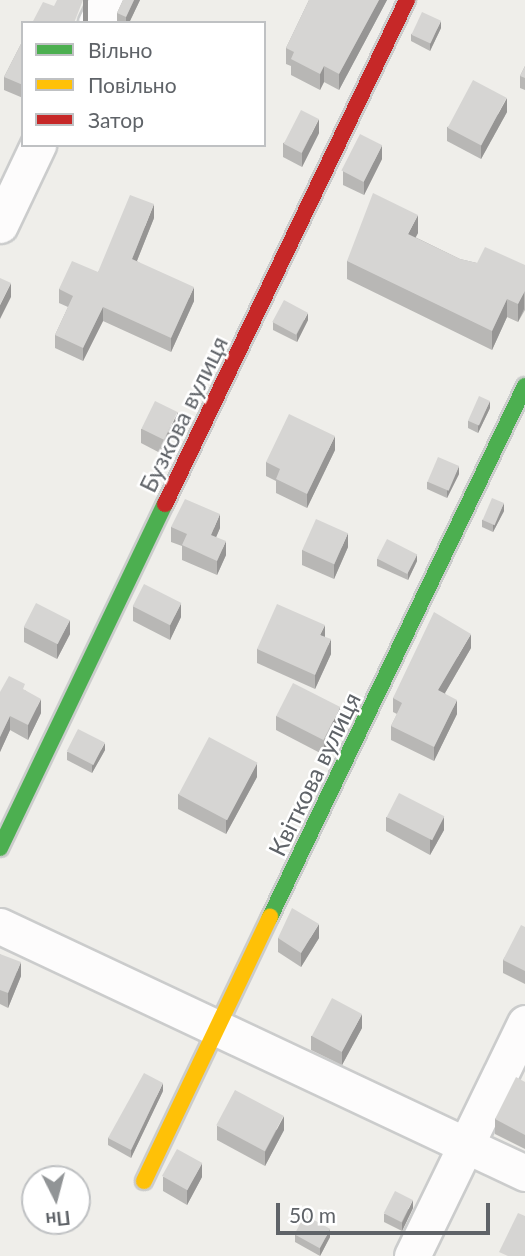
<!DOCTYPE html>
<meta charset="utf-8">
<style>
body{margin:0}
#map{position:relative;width:525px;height:1256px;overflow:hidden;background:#efeeea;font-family:Lato,sans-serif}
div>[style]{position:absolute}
.roads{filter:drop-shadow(2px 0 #cbcccc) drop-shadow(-2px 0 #cbcccc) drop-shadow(0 2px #cbcccc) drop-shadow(0 -2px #cbcccc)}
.street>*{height:35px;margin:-17.5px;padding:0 17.5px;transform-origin:17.5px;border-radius:17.5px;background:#fdfcfc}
.fast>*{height:16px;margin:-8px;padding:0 8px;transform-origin:8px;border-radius:8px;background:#4caf50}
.slow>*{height:16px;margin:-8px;padding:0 8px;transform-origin:8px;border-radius:8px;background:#ffc107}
.jam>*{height:16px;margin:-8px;padding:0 8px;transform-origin:8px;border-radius:8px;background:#c62828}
.wall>*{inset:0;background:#b8b7b5}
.shaded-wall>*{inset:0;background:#969594;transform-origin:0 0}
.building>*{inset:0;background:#d6d5d3;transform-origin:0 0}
span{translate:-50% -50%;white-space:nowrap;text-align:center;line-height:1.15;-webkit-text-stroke:5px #fff;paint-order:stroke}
.street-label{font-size:24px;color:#5f6368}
.legend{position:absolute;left:21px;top:21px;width:245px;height:126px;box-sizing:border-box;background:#fff;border:2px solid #bfc1c3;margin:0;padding:9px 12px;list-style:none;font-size:21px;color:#5f6368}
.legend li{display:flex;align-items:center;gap:14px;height:35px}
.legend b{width:35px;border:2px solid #bfc1c3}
.north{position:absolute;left:21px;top:1165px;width:70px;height:70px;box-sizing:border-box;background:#fff;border:2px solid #bfc1c3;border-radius:50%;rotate:174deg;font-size:19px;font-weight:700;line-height:28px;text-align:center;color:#5f6368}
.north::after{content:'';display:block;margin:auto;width:24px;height:32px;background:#919496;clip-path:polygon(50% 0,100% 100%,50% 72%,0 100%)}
.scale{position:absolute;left:276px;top:1203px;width:214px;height:32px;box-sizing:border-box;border:4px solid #5f6368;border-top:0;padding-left:9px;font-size:21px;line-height:24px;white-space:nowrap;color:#5f6368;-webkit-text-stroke:5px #fff;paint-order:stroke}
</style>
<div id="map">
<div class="roads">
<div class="street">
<i style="left:96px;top:23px;width:25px;rotate:-64deg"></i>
<i style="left:0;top:225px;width:89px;rotate:-64.6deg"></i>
<i style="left:0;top:926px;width:580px;rotate:25.2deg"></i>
<i style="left:412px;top:1256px;width:259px;rotate:-64.1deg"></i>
</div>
<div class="fast">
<i style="left:0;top:848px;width:382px;rotate:-64.4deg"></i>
<i style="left:270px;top:917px;width:589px;rotate:-64.35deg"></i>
</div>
<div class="slow">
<i style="left:144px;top:1181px;width:293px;rotate:-64.5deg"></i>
</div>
<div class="jam">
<i style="left:165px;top:504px;width:559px;rotate:-64.35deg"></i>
</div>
</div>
<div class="wall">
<i style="clip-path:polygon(123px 0,140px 0,129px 23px,117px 23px,117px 13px)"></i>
<i style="clip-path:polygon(309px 0,387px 0,339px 90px,324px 82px,320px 90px,291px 75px,291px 66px,286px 64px,286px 48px)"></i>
<i style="clip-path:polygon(441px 28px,430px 51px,411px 41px,411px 34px)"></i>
<i style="clip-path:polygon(23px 40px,23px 98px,4px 90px,4px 77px)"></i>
<i style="clip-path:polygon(525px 66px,525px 90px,520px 88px,520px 76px)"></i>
<i style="clip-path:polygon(507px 112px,481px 159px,447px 141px,447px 127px)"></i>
<i style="clip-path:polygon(319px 133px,302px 167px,283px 157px,283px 143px)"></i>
<i style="clip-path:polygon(382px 159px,364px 195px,343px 185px,343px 171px)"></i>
<i style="clip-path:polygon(154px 218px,137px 261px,194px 301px,171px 352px,103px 321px,83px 361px,55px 348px,55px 335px,68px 307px,59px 303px,59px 289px,98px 272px)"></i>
<i style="clip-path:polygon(418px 233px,415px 237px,460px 259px,477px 263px,525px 265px,525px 310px,518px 322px,507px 317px,492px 350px,347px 279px,347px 261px)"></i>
<i style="clip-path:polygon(308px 320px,297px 342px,273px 330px,273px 322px)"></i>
<i style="clip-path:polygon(490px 408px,478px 433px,468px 428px,468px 421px)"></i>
<i style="clip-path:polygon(178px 426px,164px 455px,141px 443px,141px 429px)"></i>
<i style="clip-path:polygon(335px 450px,307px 508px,276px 493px,276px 481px,266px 476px,266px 462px)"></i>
<i style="clip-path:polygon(459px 474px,447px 498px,427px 489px,427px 482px)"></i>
<i style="clip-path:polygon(504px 511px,493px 532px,482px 527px,482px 520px)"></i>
<i style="clip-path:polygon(171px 527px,220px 528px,216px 537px,226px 555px,217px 575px,182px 560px,182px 546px,171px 542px)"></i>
<i style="clip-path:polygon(348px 547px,334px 579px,302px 565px,302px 550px)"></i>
<i style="clip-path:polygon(377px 559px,417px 561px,408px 580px,377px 566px)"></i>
<i style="clip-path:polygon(133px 606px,181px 617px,170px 640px,133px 621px)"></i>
<i style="clip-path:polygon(24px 627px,70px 634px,57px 659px,24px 642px)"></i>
<i style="clip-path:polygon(325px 637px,331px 654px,315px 689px,257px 663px,257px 649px)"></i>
<i style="clip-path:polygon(471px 648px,445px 693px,457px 714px,434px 761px,391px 740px,391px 726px,397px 714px,393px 712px,393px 698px)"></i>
<i style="clip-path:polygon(25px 690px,41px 713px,28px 740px,10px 730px,0 752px,0 692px)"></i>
<i style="clip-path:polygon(276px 716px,340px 721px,324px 755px,276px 730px)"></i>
<i style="clip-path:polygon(105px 750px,92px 773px,67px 760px,67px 752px)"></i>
<i style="clip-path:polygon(257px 777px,226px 834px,178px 809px,178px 794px)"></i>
<i style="clip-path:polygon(386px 817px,444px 830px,430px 855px,386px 831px)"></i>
<i style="clip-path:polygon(525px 927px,525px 984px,503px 973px,503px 960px)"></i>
<i style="clip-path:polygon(278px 938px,319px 938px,301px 967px,278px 952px)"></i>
<i style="clip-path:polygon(0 954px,21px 976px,8px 1008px,0 1004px)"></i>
<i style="clip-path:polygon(362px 1028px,342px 1065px,311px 1050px,311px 1036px)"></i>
<i style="clip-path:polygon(525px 1082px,525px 1149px,495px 1134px,495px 1119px)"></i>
<i style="clip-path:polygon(163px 1091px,131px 1158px,108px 1145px,108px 1138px)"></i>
<i style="clip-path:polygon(217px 1126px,284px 1130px,265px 1166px,217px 1140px)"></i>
<i style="clip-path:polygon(163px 1177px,202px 1177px,187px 1205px,163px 1191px)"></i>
<i style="clip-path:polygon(413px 1208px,402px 1231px,384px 1222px,384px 1214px)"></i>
<i style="clip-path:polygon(295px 1235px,330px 1237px,320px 1256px,295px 1242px)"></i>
</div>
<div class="shaded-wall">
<i style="left:83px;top:0;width:5px;height:25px"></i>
<i style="clip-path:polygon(134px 0,140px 0,129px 23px,126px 23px,126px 17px)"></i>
<i style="clip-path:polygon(379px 0,387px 0,339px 90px,339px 74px)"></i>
<i style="clip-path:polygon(441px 21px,441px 28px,430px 51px,430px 43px)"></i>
<i style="clip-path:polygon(324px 66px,324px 82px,320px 90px,320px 74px)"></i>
<i style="clip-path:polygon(507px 98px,507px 112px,481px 159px,481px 145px)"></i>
<i style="clip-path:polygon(319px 119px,319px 133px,302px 167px,302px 153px)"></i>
<i style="clip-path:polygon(382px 145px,382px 159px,364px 195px,364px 181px)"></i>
<i style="clip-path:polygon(154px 204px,154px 218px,132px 273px,132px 259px)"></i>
<i style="clip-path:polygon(418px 215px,418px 233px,408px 252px,408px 234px)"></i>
<i style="clip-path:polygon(11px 283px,11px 297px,0 319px,0 305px)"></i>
<i style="clip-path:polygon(194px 287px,194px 301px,171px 352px,171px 338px)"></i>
<i style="clip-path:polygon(524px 291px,524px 309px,518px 322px,518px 304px)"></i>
<i style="clip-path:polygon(507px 299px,507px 317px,492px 350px,492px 331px)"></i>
<i style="clip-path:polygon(103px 307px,103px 321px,83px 361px,83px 348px)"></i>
<i style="clip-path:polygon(308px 313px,308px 320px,297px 342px,297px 334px)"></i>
<i style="clip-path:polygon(490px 401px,490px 408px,478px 433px,478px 425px)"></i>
<i style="clip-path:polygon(178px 412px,178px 426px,164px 455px,164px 441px)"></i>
<i style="clip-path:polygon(335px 436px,335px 450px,307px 508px,307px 494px)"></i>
<i style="clip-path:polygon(459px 466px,459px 474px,447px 498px,447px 491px)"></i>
<i style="clip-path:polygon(504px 503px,504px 511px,493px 532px,493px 525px)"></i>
<i style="clip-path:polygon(220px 514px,220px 528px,211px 549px,211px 535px)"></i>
<i style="clip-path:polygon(348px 533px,348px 547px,334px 579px,334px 565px)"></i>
<i style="clip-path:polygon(226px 541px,226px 555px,217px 575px,217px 561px)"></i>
<i style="clip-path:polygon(417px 554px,417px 561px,408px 580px,408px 572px)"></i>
<i style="clip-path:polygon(181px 603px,181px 617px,170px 640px,170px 625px)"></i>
<i style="clip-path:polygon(70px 620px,70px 634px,57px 659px,57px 644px)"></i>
<i style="clip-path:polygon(325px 625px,325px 639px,320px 635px)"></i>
<i style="clip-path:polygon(471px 634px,471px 648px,438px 705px,438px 690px)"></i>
<i style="clip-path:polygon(331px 639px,331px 654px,315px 689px,315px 675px)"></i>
<i style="clip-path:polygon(41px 699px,41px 713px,28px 740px,28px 725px)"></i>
<i style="clip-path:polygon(457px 700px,457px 714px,434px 761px,434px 747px)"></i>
<i style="clip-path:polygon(340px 707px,340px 721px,324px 755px,324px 741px)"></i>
<i style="clip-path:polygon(10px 716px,10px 730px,0 752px,0 737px)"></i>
<i style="clip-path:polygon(105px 743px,105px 750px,92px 773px,92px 766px)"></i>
<i style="clip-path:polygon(257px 763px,257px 777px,226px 834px,226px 820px)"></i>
<i style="clip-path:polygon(444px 816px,444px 830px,430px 855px,430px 840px)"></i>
<i style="clip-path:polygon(319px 924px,319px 938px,301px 967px,301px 953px)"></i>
<i style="clip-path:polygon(21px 962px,21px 976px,8px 1008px,8px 993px)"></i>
<i style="clip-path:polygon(362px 1014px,362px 1028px,342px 1065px,342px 1051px)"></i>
<i style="clip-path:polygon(163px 1083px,163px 1091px,131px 1158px,131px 1150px)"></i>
<i style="clip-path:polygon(284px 1116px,284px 1130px,265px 1166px,265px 1152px)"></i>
<i style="clip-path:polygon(202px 1163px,202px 1177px,187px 1205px,187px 1190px)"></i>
<i style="clip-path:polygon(413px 1200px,413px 1208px,402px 1231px,402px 1223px)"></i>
<i style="clip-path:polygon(330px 1229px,330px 1237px,320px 1256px,320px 1248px)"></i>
</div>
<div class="building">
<i style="clip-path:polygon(57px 0,83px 0,74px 23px,32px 23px,43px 2px,54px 6px)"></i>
<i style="clip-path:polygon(123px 0,134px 0,126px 17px,117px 13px)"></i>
<i style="clip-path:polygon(309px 0,379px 0,339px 74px,324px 66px,320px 74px,291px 59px,294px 52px,286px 48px)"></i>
<i style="left:422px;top:12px;width:21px;height:25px;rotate:25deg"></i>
<i style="clip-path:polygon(23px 40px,23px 85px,4px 77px)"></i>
<i style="clip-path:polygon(525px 66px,525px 78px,520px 76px)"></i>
<i style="left:473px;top:80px;width:38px;height:54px;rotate:28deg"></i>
<i style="left:301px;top:110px;width:20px;height:38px;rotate:27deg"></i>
<i style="left:360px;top:134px;width:25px;height:41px;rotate:27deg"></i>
<i style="clip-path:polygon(373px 193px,418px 215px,408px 234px,460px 259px,477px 263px,485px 247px,525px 265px,525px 291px,518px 304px,507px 299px,492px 331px,347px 261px)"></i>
<i style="clip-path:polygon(130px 195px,154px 204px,132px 259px,194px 287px,171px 338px,103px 307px,83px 348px,55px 335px,73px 296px,59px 289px,72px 261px,98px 272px)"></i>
<i style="clip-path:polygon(0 278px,11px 283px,0 305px)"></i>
<i style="left:284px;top:300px;width:27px;height:25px;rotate:28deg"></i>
<i style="left:479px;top:396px;width:12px;height:27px;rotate:24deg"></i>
<i style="left:155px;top:401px;width:25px;height:31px;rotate:26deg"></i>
<i style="clip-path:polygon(289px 414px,335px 436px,307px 494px,276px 479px,280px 469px,266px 462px)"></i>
<i style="left:438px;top:457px;width:23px;height:27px;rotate:23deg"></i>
<i style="left:492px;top:498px;width:13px;height:24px;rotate:23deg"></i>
<i style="clip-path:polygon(185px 499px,220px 514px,211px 535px,226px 541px,217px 561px,182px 545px,187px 534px,171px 527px)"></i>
<i style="left:316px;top:519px;width:35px;height:34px;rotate:24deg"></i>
<i style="left:387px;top:539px;width:34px;height:22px;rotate:27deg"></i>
<i style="left:144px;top:584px;width:42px;height:25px;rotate:27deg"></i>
<i style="left:36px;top:603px;width:38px;height:27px;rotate:27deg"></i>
<i style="clip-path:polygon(277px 604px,325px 625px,320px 635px,331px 639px,315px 675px,257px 649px)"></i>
<i style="clip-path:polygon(434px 612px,471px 634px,438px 690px,457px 700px,434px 747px,391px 726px,402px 703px,393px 698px)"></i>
<i style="clip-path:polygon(9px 676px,25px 684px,23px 689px,41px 699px,28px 725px,10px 716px,0 737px,0 692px)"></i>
<i style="left:293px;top:683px;width:53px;height:37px;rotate:27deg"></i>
<i style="left:78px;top:729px;width:30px;height:25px;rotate:27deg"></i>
<i style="left:209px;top:737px;width:55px;height:65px;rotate:28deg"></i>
<i style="left:399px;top:793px;width:51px;height:27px;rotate:27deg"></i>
<i style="clip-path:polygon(292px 908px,319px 924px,301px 953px,278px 938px)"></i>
<i style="clip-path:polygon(521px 925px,525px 927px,525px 971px,503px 960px)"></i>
<i style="clip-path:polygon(0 954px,21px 962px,8px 993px,0 990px)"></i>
<i style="left:332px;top:998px;width:34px;height:43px;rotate:28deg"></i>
<i style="clip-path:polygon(144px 1073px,163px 1083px,131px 1150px,108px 1138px)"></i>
<i style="clip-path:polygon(516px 1077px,525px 1082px,525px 1135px,495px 1119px)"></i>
<i style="left:235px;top:1090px;width:55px;height:40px;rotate:28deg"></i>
<i style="left:177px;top:1149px;width:29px;height:31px;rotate:29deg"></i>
<i style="left:395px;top:1191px;width:20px;height:25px;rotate:27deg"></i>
<i style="clip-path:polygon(518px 1213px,525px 1216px,525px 1256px,508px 1256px,499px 1252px)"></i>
<i style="left:305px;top:1215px;width:29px;height:22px;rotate:29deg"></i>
</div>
<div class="street-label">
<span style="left:183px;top:414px;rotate:-64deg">Бузкова вулиця</span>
<span style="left:314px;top:774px;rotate:-64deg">Квіткова вулиця</span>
</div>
<ul class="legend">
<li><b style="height:9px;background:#4caf50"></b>Вільно</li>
<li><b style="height:9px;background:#ffc107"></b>Повільно</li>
<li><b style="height:9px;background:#c62828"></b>Затор</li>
</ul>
<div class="north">Пн</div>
<div class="scale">50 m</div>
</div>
